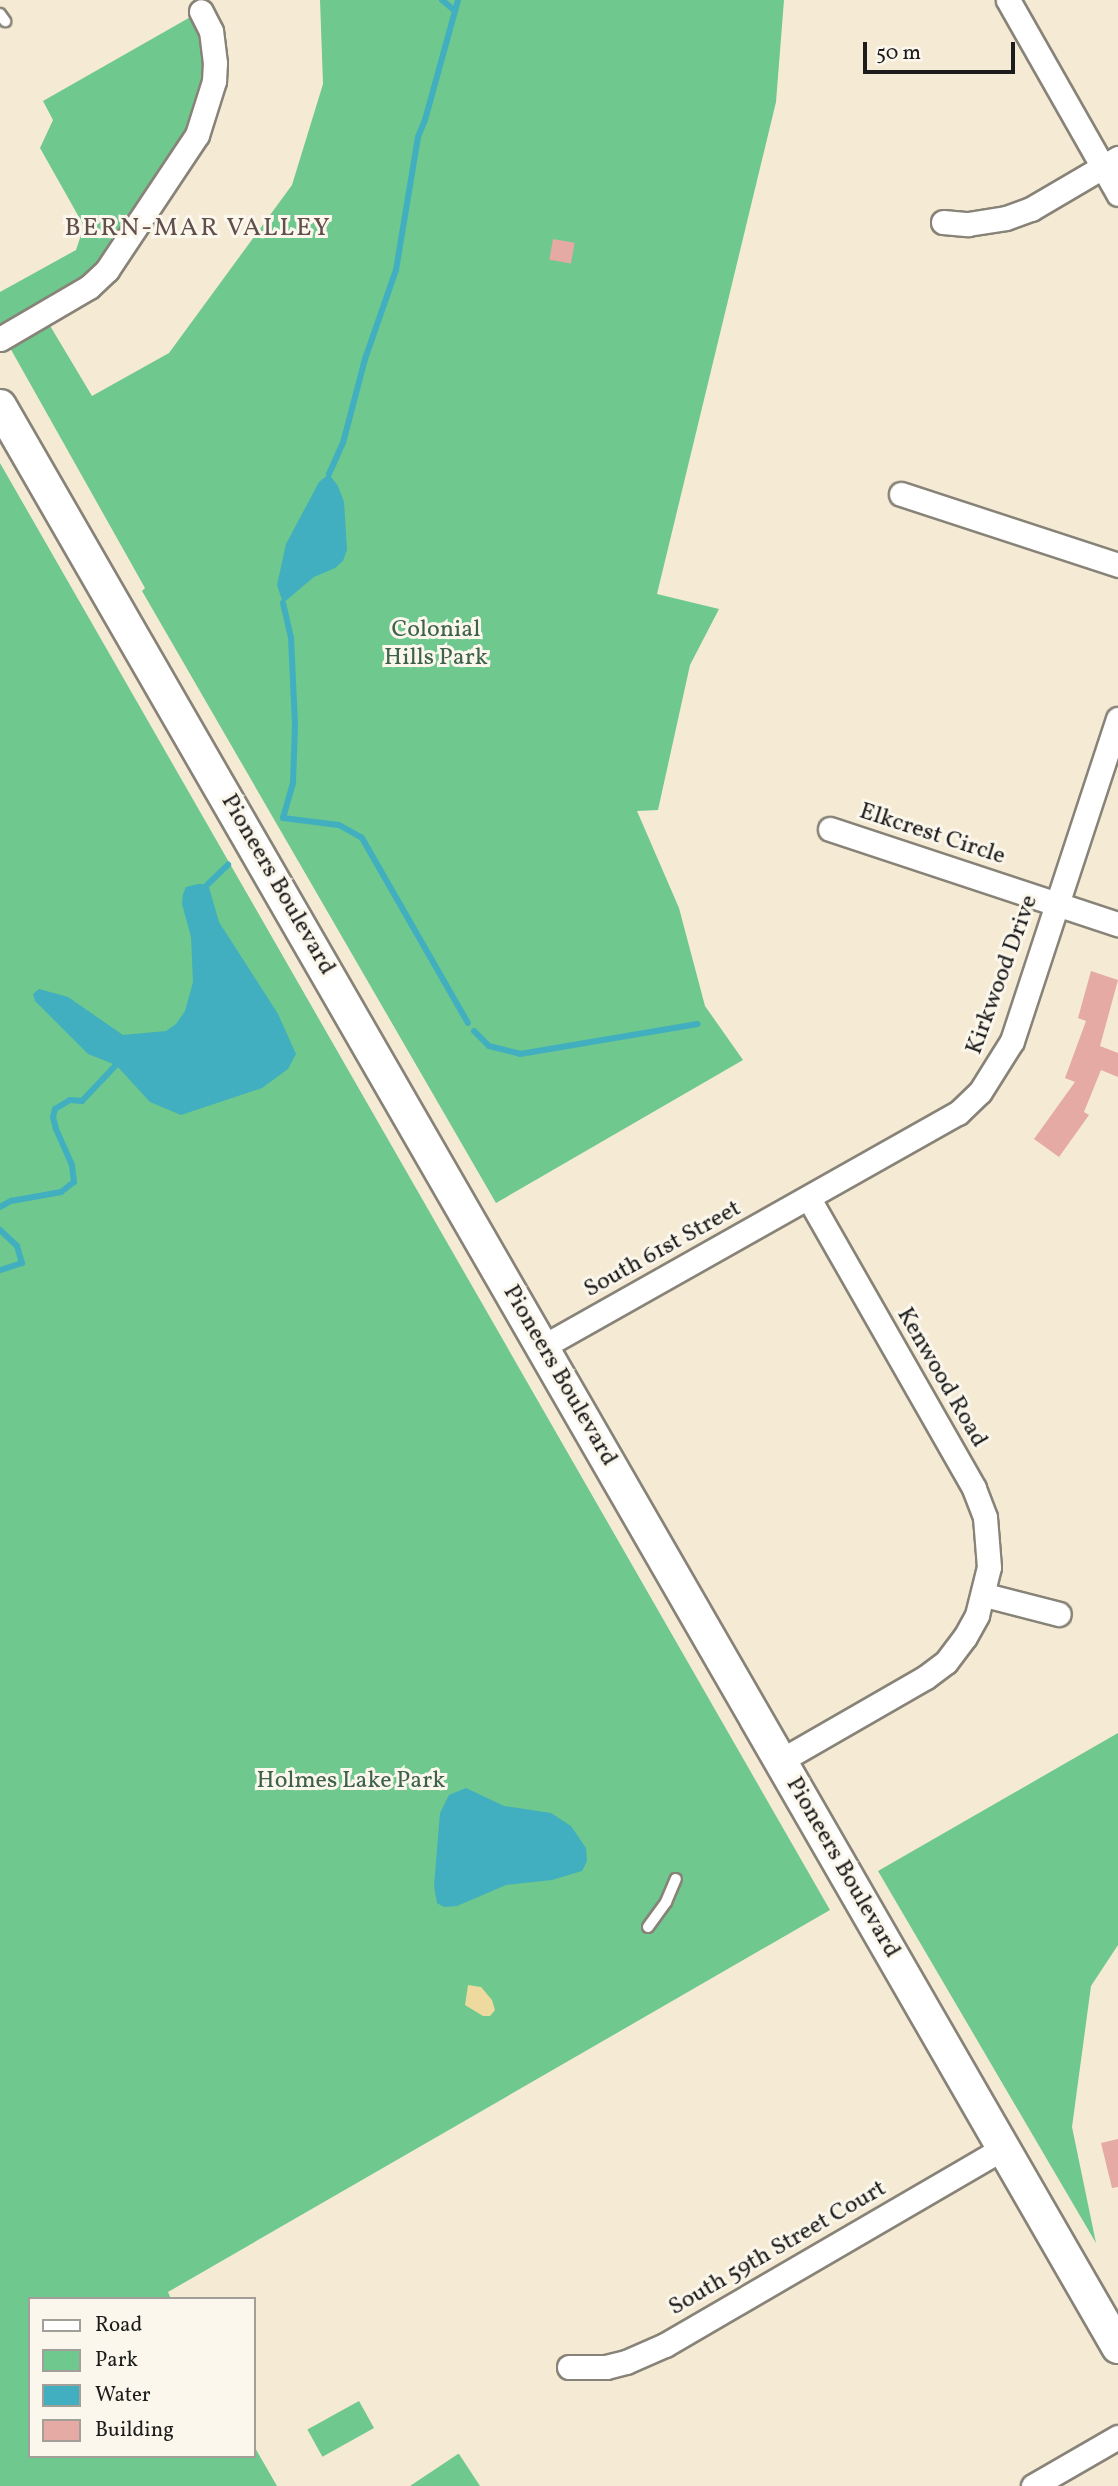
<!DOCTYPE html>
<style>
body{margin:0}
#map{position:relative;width:1118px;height:2486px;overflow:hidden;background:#f5ead4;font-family:Vollkorn,serif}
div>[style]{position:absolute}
.green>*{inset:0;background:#6fc88e;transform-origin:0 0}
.sand>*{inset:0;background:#eeda9e}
.water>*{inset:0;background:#41afbf}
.stream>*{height:6px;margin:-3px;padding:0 3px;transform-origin:3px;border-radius:3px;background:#41afbf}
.building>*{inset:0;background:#e4aaa3;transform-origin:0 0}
.roads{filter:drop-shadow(2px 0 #888378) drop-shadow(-2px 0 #888378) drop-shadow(0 2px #888378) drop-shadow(0 -2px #888378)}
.lane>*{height:10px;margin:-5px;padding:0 5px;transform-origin:5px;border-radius:5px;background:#fff}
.street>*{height:23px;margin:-11.5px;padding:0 11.5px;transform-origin:11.5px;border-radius:11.5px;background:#fff}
.secondary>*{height:32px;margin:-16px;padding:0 16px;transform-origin:16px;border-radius:16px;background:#fff}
span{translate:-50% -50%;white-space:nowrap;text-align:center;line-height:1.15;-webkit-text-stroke:6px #fbf7ec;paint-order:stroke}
.park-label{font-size:24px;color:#3d614a}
.street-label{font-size:24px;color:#1c1c1c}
.neighbourhood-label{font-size:26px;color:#624e4b;letter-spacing:2px}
.legend{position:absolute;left:28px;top:2297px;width:228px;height:161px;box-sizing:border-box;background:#fbf7ec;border:2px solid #a29f99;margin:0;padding:9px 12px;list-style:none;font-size:21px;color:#1c1c1c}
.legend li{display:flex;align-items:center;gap:14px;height:35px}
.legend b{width:35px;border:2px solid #a29f99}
.scale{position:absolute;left:863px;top:42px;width:152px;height:32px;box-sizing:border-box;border:4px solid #1c1c1c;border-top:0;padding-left:9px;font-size:21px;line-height:24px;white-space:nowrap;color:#1c1c1c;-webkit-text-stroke:5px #fbf7ec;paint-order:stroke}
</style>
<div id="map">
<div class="green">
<i style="clip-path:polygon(320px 0,784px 0,776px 102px,657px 594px,719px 609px,690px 665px,658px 810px,637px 811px,679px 908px,705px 1006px,743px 1060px,496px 1203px,142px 591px,145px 588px,0 330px,0 292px,76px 250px,84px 226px,40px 148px,53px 120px,43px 101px,201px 11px,214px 81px,117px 257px,43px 314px,92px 396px,169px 353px,292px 185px,323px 84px)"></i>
<i style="clip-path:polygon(0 463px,830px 1910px,168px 2292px,171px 2299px,30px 2299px,30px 2456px,254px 2456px,254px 2446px,277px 2486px,0 2486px)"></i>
<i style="clip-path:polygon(1118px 1733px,1118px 1945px,1091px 1986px,1072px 2127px,1096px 2243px,878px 1871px)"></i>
<i style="left:359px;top:2401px;width:31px;height:59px;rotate:61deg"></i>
<i style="clip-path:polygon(459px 2454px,480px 2486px,410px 2486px,458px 2454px)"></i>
</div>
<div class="sand">
<i style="clip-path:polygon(468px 1985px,481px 1987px,492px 2000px,495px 2010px,490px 2016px,483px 2016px,465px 2005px)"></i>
</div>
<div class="water">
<i style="clip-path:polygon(329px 474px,338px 486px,344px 502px,347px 550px,343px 561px,335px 568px,314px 577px,283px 603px,277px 585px,286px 544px,319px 482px)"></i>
<i style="clip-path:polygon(198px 884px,208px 884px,219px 922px,278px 1014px,296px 1054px,288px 1069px,262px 1088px,181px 1115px,150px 1102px,116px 1065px,88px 1054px,35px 1001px,33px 994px,39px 989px,68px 997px,123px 1035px,166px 1031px,176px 1024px,185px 1011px,193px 982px,191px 937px,182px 904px,183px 894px,186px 887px)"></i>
<i style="clip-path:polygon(466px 1788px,504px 1806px,551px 1813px,571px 1826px,586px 1848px,587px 1861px,582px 1871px,552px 1880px,506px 1885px,457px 1906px,444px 1907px,437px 1903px,434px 1886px,440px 1813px,449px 1795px)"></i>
</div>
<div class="stream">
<i style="left:442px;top:0;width:17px;rotate:40deg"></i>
<i style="left:329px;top:474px;width:34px;rotate:-66deg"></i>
<i style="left:343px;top:443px;width:87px;rotate:-75.3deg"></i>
<i style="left:365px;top:359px;width:94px;rotate:-70.8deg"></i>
<i style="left:396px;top:270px;width:135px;rotate:-80.6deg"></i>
<i style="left:418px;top:137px;width:18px;rotate:-68deg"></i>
<i style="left:425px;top:120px;width:124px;rotate:-74.6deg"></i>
<i style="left:283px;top:603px;width:35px;rotate:77deg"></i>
<i style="left:291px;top:637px;width:88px;rotate:87.4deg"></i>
<i style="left:295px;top:725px;width:58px;rotate:92deg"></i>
<i style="left:293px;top:783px;width:36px;rotate:106deg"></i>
<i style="left:283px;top:818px;width:56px;rotate:7.1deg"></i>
<i style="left:339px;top:825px;width:26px;rotate:29deg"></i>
<i style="left:362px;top:838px;width:213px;rotate:60.2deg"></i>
<i style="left:208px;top:884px;width:28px;rotate:-44deg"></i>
<i style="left:474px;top:1031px;width:21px;rotate:45deg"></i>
<i style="left:489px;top:1046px;width:32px;rotate:14deg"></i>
<i style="left:520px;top:1054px;width:180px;rotate:-9.6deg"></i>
<i style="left:0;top:1207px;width:13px;rotate:-29deg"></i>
<i style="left:11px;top:1201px;width:51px;rotate:-10.2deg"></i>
<i style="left:61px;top:1192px;width:16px;rotate:-38deg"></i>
<i style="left:74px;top:1182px;width:17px;rotate:-97deg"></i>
<i style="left:72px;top:1165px;width:39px;rotate:-114deg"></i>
<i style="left:56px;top:1129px;width:12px;rotate:-104deg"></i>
<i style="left:53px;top:1117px;width:8px;rotate:-76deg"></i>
<i style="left:55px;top:1109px;width:17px;rotate:-31deg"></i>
<i style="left:70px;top:1100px;width:12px;rotate:5deg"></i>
<i style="left:82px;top:1101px;width:50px;rotate:-46.6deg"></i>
<i style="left:0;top:1230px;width:23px;rotate:43deg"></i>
<i style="left:17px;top:1246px;width:18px;rotate:74deg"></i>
<i style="left:22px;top:1263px;width:23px;rotate:162deg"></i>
</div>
<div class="building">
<i style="left:553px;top:239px;width:22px;height:21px;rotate:10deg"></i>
<i style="clip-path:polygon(1091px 971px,1118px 980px,1100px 1046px,1118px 1053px,1118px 1077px,1101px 1070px,1084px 1112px,1089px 1115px,1059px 1157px,1034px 1139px,1075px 1082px,1065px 1078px,1086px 1021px,1078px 1018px)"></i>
<i style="clip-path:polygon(1118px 2139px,1118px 2187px,1112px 2188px,1101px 2143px)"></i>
</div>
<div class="roads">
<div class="lane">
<i style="left:0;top:14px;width:9px;rotate:54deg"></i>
<i style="left:648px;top:1927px;width:31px;rotate:-54deg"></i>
<i style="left:666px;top:1902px;width:25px;rotate:-67deg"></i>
</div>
<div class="street">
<i style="left:1008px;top:0;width:223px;rotate:60.4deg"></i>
<i style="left:943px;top:222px;width:25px;rotate:5deg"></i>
<i style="left:968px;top:224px;width:38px;rotate:-9deg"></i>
<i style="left:1006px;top:218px;width:27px;rotate:-20deg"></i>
<i style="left:1031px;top:209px;width:101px;rotate:-30.4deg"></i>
<i style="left:0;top:339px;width:103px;rotate:-30.3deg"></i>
<i style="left:89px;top:287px;width:25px;rotate:-43deg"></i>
<i style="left:107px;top:270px;width:162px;rotate:-56.3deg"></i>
<i style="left:197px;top:135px;width:57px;rotate:-72.5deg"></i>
<i style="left:214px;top:81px;width:18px;rotate:-87deg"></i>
<i style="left:215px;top:63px;width:32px;rotate:-97deg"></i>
<i style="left:211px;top:31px;width:22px;rotate:-117deg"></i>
<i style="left:901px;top:494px;width:228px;rotate:18.1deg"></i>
<i style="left:830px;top:829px;width:303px;rotate:18.3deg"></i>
<i style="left:542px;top:1347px;width:477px;rotate:-29.4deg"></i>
<i style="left:958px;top:1113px;width:30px;rotate:-44deg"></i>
<i style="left:980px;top:1092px;width:60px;rotate:-57.9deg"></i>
<i style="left:1012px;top:1041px;width:339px;rotate:-71.8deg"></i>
<i style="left:985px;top:1595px;width:76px;rotate:14.4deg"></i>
<i style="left:780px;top:1761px;width:168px;rotate:-29.9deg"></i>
<i style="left:926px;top:1677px;width:25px;rotate:-37deg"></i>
<i style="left:946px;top:1662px;width:31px;rotate:-53deg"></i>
<i style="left:965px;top:1637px;width:25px;rotate:-61deg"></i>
<i style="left:977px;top:1615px;width:49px;rotate:-76deg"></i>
<i style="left:989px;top:1567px;width:50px;rotate:-94.6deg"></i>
<i style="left:985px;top:1517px;width:31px;rotate:-111deg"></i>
<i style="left:974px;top:1488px;width:333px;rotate:-119.7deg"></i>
<i style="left:569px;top:2367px;width:37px"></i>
<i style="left:606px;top:2367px;width:21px;rotate:-14deg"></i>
<i style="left:626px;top:2362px;width:43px;rotate:-23.6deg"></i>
<i style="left:665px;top:2345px;width:393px;rotate:-30.2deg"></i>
<i style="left:1033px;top:2486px;width:98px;rotate:-30deg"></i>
</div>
<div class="secondary">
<i style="left:0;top:406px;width:2240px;rotate:60.06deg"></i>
</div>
</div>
<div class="park-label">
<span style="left:436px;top:645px">Colonial<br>Hills Park</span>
<span style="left:351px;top:1782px">Holmes Lake Park</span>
</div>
<div class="street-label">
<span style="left:932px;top:835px;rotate:18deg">Elkcrest Circle</span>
<span style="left:277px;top:885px;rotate:60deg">Pioneers Boulevard</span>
<span style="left:1003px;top:975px;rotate:-70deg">Kirkwood Drive</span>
<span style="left:663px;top:1250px;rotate:-29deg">South 61st Street</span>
<span style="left:559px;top:1376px;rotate:60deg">Pioneers Boulevard</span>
<span style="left:941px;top:1378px;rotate:60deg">Kenwood Road</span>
<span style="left:842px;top:1868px;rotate:60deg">Pioneers Boulevard</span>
<span style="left:778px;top:2249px;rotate:-30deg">South 59th Street Court</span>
</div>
<div class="neighbourhood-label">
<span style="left:198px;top:229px">BERN-MAR VALLEY</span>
</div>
<ul class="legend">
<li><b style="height:9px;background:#fff"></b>Road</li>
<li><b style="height:19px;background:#6fc88e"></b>Park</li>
<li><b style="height:19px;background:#41afbf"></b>Water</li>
<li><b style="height:19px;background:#e4aaa3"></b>Building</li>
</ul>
<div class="scale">50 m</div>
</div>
